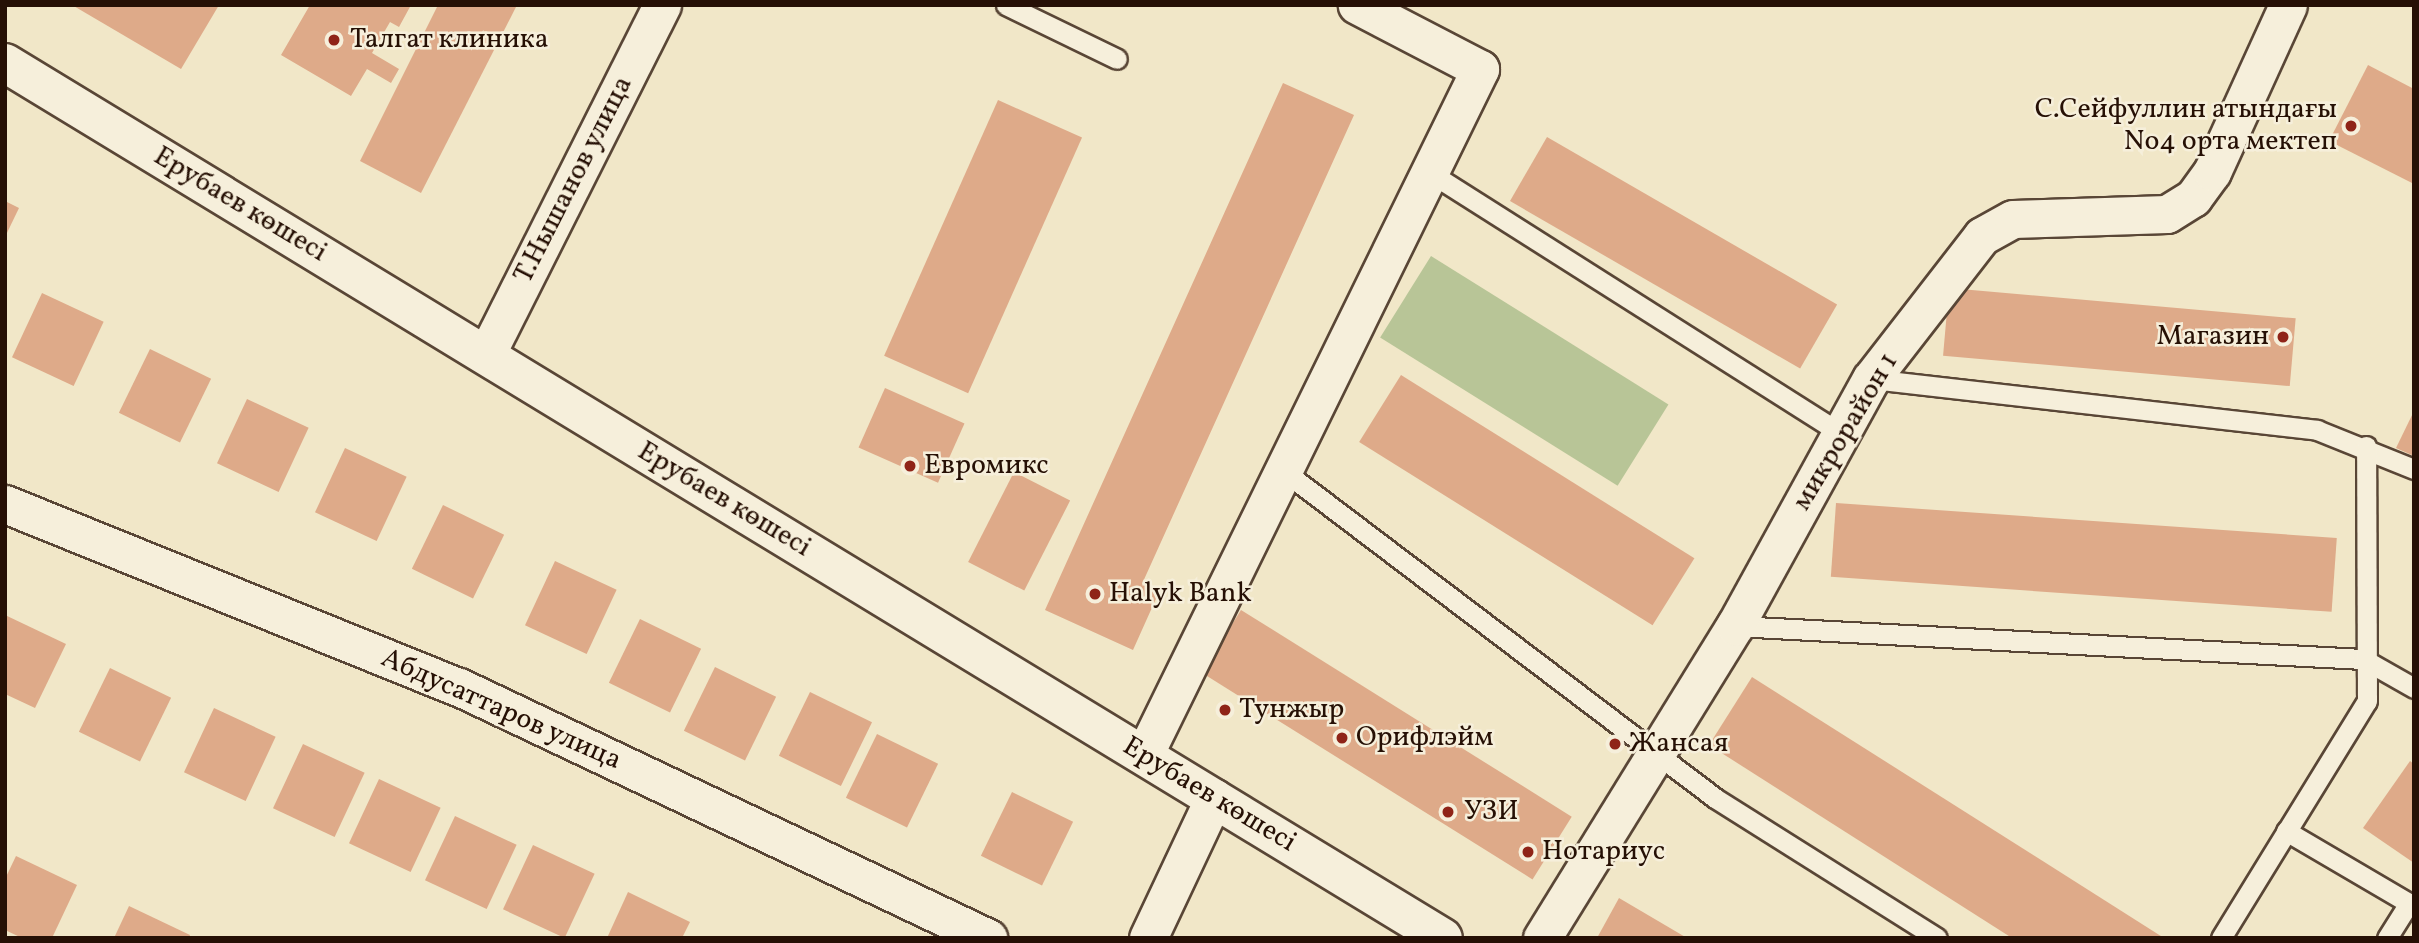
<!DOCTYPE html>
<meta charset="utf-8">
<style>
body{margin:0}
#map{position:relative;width:2419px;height:943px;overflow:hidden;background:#f1e7c8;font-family:Vollkorn,serif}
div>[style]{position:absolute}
.green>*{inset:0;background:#b8c597;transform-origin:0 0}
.building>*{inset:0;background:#deaa89;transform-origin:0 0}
.roads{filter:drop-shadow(2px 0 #594636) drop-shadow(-2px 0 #594636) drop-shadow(0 2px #594636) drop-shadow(0 -2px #594636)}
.service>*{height:19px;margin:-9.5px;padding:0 9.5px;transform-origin:9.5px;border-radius:9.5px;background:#f6efdb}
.minor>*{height:37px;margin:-18.5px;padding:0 18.5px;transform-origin:18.5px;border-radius:18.5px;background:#f6efdb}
.secondary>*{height:38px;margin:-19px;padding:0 19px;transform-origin:19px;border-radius:19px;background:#f6efdb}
.dots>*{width:19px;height:19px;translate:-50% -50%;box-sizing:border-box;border:4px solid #f6efdb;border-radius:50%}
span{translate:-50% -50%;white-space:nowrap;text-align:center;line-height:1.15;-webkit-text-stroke:5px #f6efdb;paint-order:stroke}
.poi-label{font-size:28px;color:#261005}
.left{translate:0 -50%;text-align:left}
.right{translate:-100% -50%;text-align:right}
.street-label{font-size:28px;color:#261005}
.frame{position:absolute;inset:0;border:7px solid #261005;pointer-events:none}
</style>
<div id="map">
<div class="green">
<i style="left:1431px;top:256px;width:280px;height:96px;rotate:32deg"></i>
</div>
<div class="building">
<i style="clip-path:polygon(72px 5px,219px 5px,181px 69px)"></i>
<i style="clip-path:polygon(310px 5px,411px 5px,399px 27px,390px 22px,372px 53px,399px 69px,391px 83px,367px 69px,351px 96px,281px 55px)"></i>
<i style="clip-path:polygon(438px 5px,517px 5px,421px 193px,360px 161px)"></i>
<i style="clip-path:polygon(2368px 65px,2414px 89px,2414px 184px,2329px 141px)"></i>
<i style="clip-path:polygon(1283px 83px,1354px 115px,1142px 584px,1159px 592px,1133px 650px,1045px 610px)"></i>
<i style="left:998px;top:100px;width:92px;height:280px;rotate:24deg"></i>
<i style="left:1547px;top:137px;width:335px;height:74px;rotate:30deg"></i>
<i style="clip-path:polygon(5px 201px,19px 208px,5px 237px)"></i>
<i style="left:1949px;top:288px;width:348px;height:68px;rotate:5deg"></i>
<i style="left:42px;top:293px;width:68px;height:71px;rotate:25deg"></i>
<i style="left:150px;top:349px;width:68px;height:71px;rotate:26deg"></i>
<i style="left:1401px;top:375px;width:346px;height:79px;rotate:32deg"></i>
<i style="left:885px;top:388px;width:87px;height:65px;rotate:24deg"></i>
<i style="left:247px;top:399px;width:68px;height:71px;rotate:25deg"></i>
<i style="clip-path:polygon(2414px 411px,2414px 456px,2396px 448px)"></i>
<i style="left:345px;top:448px;width:68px;height:71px;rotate:25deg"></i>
<i style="left:1014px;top:472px;width:63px;height:101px;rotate:27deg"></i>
<i style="left:1836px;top:503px;width:502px;height:74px;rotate:4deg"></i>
<i style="left:443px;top:505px;width:68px;height:71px;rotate:26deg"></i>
<i style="left:555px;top:561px;width:68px;height:71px;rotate:25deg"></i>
<i style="left:1241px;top:610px;width:390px;height:74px;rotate:32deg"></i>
<i style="clip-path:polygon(5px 615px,66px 644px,35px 708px,5px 694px)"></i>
<i style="left:640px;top:619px;width:68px;height:71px;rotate:26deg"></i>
<i style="left:715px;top:667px;width:68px;height:71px;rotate:26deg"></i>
<i style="left:110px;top:668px;width:68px;height:71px;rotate:26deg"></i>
<i style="clip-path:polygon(1752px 677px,2038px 858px,2164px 938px,2012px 938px,1709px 745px)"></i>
<i style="left:810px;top:692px;width:69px;height:71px;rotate:26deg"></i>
<i style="left:214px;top:708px;width:68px;height:71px;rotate:25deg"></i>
<i style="left:877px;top:734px;width:68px;height:71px;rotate:26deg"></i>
<i style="left:303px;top:744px;width:68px;height:71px;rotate:25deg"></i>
<i style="clip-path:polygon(2410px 761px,2414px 764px,2414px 863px,2363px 828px)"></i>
<i style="left:379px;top:779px;width:68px;height:71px;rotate:25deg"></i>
<i style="left:1012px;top:792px;width:68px;height:71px;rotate:26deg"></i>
<i style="left:455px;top:816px;width:68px;height:71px;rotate:25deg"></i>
<i style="left:533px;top:845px;width:68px;height:71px;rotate:25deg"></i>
<i style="clip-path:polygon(16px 856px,77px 885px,52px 938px,22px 938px,5px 930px,5px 879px)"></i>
<i style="clip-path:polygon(628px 892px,690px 922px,682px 938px,607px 938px)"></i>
<i style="clip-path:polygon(1619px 898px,1687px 938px,1597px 938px)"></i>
<i style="clip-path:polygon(129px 906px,190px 935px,189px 938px,114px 938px)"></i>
</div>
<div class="roads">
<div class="service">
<i style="left:1006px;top:5px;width:123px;rotate:25.9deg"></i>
<i style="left:1429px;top:172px;width:488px;rotate:32.4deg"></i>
<i style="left:1871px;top:379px;width:449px;rotate:6.5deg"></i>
<i style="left:2317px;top:430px;width:105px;rotate:21.9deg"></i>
<i style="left:1281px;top:469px;width:545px;rotate:37.16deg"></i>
<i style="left:1715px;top:798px;width:262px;rotate:32.2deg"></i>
<i style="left:1735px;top:626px;width:629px;rotate:3.01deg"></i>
<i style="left:2363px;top:659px;width:59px;rotate:29.6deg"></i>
<i style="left:2286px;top:831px;width:148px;rotate:30.4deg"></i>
<i style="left:2221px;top:938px;width:278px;rotate:-58.4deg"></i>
<i style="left:2367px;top:701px;width:255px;rotate:-90.2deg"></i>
<i style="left:2387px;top:938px;width:41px;rotate:-57.8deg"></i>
</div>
<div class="minor">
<i style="left:486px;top:355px;width:392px;rotate:-63.3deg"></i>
<i style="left:5px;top:504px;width:489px;rotate:22deg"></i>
<i style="left:459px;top:687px;width:586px;rotate:25.38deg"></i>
<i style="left:1144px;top:755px;width:764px;rotate:-63.9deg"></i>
<i style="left:1480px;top:69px;width:139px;rotate:-152.5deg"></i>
<i style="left:1148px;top:938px;width:155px;rotate:-64.8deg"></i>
<i style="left:1542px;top:938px;width:367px;rotate:-58.3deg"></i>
<i style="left:1735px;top:626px;width:282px;rotate:-61.2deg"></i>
<i style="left:1871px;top:379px;width:181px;rotate:-52.2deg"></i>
<i style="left:1982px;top:236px;width:35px;rotate:-29deg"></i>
<i style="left:2013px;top:219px;width:154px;rotate:-1.9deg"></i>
<i style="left:2167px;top:214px;width:31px;rotate:-32deg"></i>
<i style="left:2193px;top:198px;width:32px;rotate:-54deg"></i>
<i style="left:2212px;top:172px;width:183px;rotate:-65.5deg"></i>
</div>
<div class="secondary">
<i style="left:5px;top:63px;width:1683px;rotate:31.32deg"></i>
</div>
</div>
<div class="dots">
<i style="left:334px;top:40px;background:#8f2418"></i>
<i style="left:2351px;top:126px;background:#8f2418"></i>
<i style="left:2283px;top:337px;background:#8f2418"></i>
<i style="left:910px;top:466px;background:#8f2418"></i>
<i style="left:1095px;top:594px;background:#8f2418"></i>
<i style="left:1225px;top:710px;background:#8f2418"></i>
<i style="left:1342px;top:738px;background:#8f2418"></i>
<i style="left:1615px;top:744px;background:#8f2418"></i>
<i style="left:1448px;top:812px;background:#8f2418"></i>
<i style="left:1528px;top:852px;background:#8f2418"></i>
</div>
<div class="poi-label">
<span class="left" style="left:350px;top:40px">Талгат клиника</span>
<span class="right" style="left:2337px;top:126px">С.Сейфуллин атындағы<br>No4 орта мектеп</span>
<span class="right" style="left:2269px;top:337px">Магазин</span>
<span class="left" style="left:924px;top:466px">Евромикс</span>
<span class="left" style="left:1109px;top:594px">Halyk Bank</span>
<span class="left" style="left:1239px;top:710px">Тунжыр</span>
<span class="left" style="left:1356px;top:738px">Орифлэйм</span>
<span class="left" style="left:1629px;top:744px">Жансая</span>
<span class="left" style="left:1464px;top:812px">УЗИ</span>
<span class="left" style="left:1542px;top:852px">Нотариус</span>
</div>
<div class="street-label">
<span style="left:574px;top:180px;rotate:-63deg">Т.Нышанов улица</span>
<span style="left:240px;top:205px;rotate:31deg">Ерубаев көшесі</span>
<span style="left:1846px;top:432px;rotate:-59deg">микрорайон 1</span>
<span style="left:724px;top:500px;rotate:31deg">Ерубаев көшесі</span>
<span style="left:501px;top:710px;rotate:24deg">Абдусаттаров улица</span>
<span style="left:1209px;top:795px;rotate:31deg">Ерубаев көшесі</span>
</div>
<div class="frame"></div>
</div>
